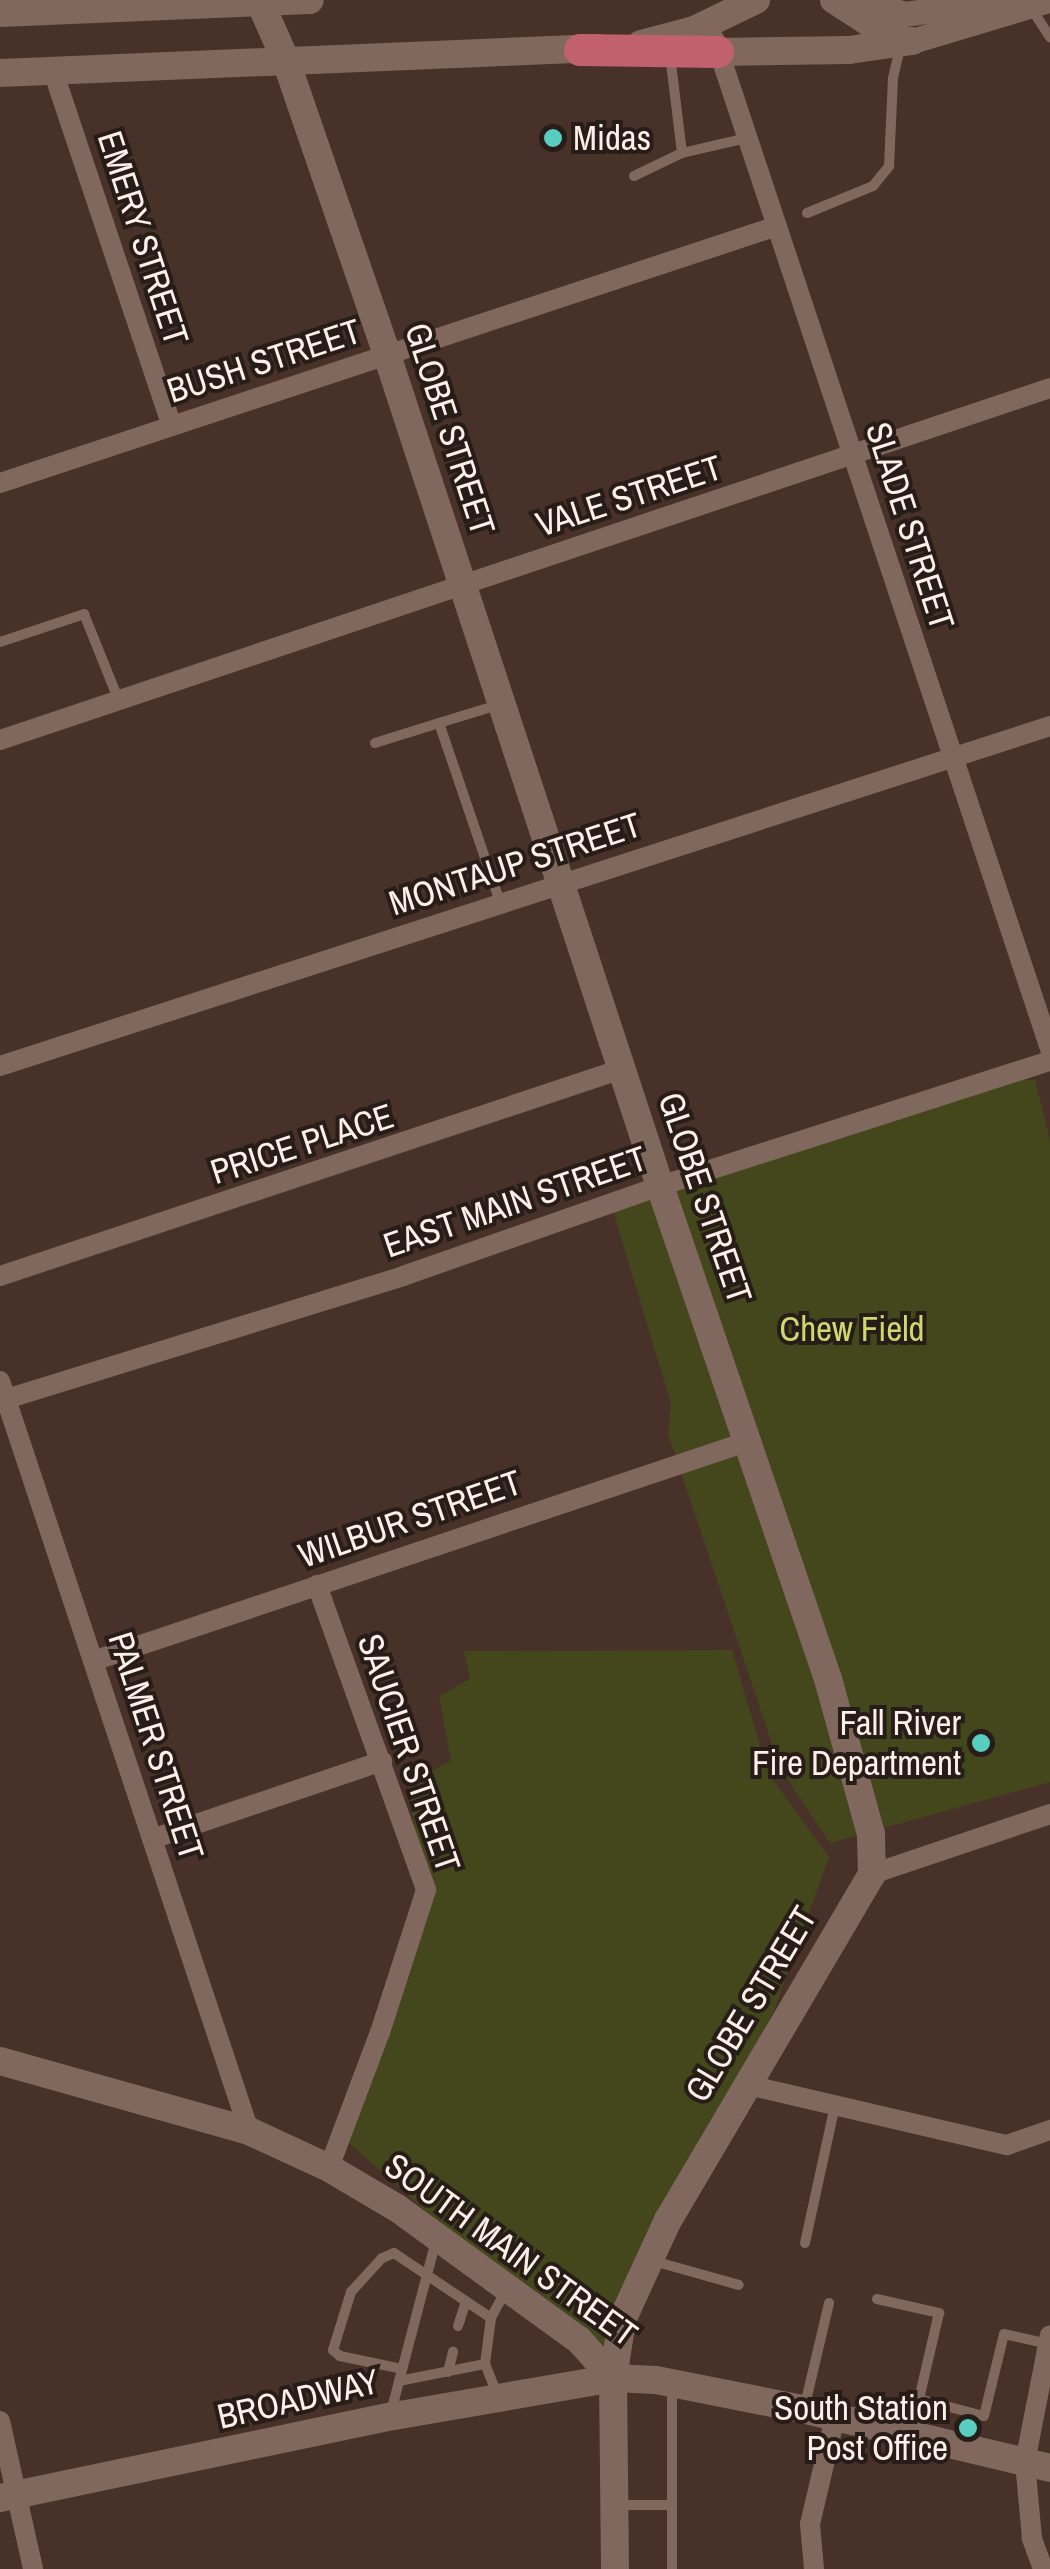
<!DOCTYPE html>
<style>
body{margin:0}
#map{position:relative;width:1050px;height:2569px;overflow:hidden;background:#473128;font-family:"Archivo Narrow",sans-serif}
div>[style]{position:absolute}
.green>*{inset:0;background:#44471c}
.service>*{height:10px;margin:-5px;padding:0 5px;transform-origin:5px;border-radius:5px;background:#81685e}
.minor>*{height:20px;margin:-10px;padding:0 10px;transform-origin:10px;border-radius:10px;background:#81685e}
.tertiary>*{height:25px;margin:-12.5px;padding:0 12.5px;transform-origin:12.5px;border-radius:12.5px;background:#81685e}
.secondary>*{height:28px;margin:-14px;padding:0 14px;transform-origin:14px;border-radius:14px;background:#81685e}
.primary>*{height:32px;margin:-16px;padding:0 16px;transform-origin:16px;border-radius:16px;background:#c1606f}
.dots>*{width:28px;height:28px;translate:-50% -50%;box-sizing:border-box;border:5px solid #261c18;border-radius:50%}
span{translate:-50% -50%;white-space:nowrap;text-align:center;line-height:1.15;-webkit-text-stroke:8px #261c18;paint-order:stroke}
.poi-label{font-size:35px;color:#fdeee8}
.left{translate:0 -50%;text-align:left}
.right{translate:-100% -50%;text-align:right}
.street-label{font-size:35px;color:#fdeee8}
.park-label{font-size:35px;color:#cfd76e}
</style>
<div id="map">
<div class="green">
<i style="clip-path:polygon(989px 1080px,1035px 1080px,1050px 1141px,1050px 1782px,830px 1843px,780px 1768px,668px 1434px,671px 1404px,610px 1201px)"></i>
<i style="clip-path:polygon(732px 1650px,768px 1773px,829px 1857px,775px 2008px,613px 2378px,348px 2142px,424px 1895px,408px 1782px,451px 1761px,439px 1696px,470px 1679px,464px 1651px)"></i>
</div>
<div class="service">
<i style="left:1031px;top:8px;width:35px;rotate:57deg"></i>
<i style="left:670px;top:55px;width:99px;rotate:83deg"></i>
<i style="left:634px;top:176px;width:53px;rotate:-25.6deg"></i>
<i style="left:682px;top:153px;width:67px;rotate:-13deg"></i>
<i style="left:807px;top:213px;width:71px;rotate:-22.2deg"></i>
<i style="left:873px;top:186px;width:26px;rotate:-51deg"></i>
<i style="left:889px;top:166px;width:88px;rotate:-87.4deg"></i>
<i style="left:893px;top:78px;width:36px;rotate:-77deg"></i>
<i style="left:0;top:642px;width:89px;rotate:-18.4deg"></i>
<i style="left:84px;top:614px;width:94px;rotate:68.1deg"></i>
<i style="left:375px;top:743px;width:67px;rotate:-17.4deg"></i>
<i style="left:500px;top:902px;width:189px;rotate:-108.8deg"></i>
<i style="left:439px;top:723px;width:65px;rotate:-17deg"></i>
<i style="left:805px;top:2243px;width:141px;rotate:-77.7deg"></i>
<i style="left:650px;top:2260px;width:92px;rotate:15.7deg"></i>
<i style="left:877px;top:2299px;width:64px;rotate:12.7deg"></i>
<i style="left:939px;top:2313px;width:88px;rotate:103.1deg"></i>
<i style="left:919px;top:2399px;width:67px;rotate:14.7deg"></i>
<i style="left:984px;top:2416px;width:84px;rotate:-76.3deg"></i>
<i style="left:1004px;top:2334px;width:45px;rotate:12.8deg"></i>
<i style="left:491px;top:2318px;width:34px;rotate:-62deg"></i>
<i style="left:458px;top:2326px;width:26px;rotate:-72deg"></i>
<i style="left:485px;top:2364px;width:35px;rotate:68deg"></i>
<i style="left:448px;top:2372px;width:21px;rotate:-76deg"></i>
<i style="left:399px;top:2381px;width:88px;rotate:-11.2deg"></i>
<i style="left:485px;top:2364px;width:46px;rotate:-82.6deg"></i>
<i style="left:491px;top:2318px;width:117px;rotate:-146.2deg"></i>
<i style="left:394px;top:2253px;width:13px;rotate:157deg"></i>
<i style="left:382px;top:2258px;width:46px;rotate:132.4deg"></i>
<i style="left:351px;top:2292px;width:61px;rotate:107.2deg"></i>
<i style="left:333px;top:2350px;width:9px;rotate:41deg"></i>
<i style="left:340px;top:2356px;width:63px;rotate:11.8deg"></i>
<i style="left:672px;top:2384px;width:185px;rotate:90deg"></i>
<i style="left:804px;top:2409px;width:109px;rotate:-76.7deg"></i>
<i style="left:391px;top:2412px;width:178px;rotate:-75.3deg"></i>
<i style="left:618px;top:2505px;width:54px"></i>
</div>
<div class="minor">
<i style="left:715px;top:40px;width:1063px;rotate:71.63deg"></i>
<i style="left:53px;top:71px;width:374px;rotate:71.5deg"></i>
<i style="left:0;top:483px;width:818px;rotate:-18.3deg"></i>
<i style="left:0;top:740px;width:1107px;rotate:-18.53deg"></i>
<i style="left:0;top:1066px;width:1104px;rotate:-17.94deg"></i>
<i style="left:0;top:1276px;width:656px;rotate:-18.41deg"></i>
<i style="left:0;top:1381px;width:790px;rotate:71.63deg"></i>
<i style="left:0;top:1401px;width:422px;rotate:-17.2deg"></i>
<i style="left:403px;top:1276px;width:272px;rotate:-19.3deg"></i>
<i style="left:660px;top:1186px;width:410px;rotate:-17.8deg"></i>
<i style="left:317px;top:1585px;width:324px;rotate:70.3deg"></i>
<i style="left:426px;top:1890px;width:149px;rotate:107.9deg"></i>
<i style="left:380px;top:2032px;width:145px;rotate:110.6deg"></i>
<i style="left:93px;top:1661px;width:692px;rotate:-18.54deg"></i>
<i style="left:152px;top:1839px;width:243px;rotate:-18.7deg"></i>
<i style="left:872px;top:1874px;width:188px;rotate:-18.6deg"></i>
<i style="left:744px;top:2084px;width:270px;rotate:13.1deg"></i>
<i style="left:1007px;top:2145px;width:46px;rotate:-19.2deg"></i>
<i style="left:0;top:2421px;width:152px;rotate:77.4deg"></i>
<i style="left:814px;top:2569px;width:45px;rotate:-95.1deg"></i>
<i style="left:810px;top:2524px;width:110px;rotate:-76.8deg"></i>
<i style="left:1043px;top:2569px;width:33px;rotate:-110deg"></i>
<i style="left:1032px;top:2538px;width:76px;rotate:-95.3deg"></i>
<i style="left:1025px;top:2462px;width:129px;rotate:-78.9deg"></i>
</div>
<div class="tertiary">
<i style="left:832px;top:0;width:48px;rotate:33deg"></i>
<i style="left:872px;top:26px;width:43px;rotate:20.6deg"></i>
<i style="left:912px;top:41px;width:143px;rotate:-16.7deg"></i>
<i style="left:865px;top:0;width:41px;rotate:19.7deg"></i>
<i style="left:904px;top:14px;width:100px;rotate:-8deg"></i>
</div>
<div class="secondary">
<i style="left:259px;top:0;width:67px;rotate:66.1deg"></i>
<i style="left:286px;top:61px;width:311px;rotate:71deg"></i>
<i style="left:387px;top:355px;width:875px;rotate:71.81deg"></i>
<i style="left:660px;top:1186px;width:521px;rotate:71.18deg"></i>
<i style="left:828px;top:1679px;width:161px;rotate:74.5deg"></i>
<i style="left:871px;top:1834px;width:40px;rotate:88.6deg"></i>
<i style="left:872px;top:1874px;width:402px;rotate:120.5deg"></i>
<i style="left:668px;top:2220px;width:110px;rotate:114.7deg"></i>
<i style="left:622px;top:2320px;width:59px;rotate:98.8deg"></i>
<i style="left:613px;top:2378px;width:191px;rotate:89.4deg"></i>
<i style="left:942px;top:0;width:19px;rotate:16deg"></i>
<i style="left:0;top:13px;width:310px;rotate:-2.4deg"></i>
<i style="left:641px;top:44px;width:55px;rotate:-14.8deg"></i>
<i style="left:694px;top:30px;width:69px;rotate:-25.8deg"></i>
<i style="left:718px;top:52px;width:131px;rotate:-0.9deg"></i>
<i style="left:849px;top:50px;width:64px;rotate:-8.1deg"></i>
<i style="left:0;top:73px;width:599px;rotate:-2.39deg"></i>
<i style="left:0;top:2061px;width:259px;rotate:15.7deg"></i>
<i style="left:249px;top:2131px;width:88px;rotate:24.8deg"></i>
<i style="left:329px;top:2168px;width:79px;rotate:30.5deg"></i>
<i style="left:397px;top:2208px;width:225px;rotate:36deg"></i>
<i style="left:579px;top:2340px;width:51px;rotate:48.2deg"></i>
<i style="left:0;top:2498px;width:402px;rotate:-11.8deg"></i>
<i style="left:394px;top:2416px;width:222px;rotate:-9.8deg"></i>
<i style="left:613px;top:2378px;width:43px;rotate:2.7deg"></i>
<i style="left:656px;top:2380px;width:144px;rotate:11.2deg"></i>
<i style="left:797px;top:2408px;width:260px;rotate:13.3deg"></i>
</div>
<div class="primary">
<i style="left:580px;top:50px;width:138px;rotate:0.8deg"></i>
</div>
<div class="dots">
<i style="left:553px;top:138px;background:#58cec0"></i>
<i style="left:981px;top:1743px;background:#58cec0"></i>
<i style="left:968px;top:2428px;background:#58cec0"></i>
</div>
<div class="poi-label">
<span class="left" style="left:573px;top:138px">Midas</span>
<span class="right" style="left:961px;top:1743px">Fall River<br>Fire Department</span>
<span class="right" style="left:948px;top:2428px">South Station<br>Post Office</span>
</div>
<div class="street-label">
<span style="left:143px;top:238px;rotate:72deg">EMERY STREET</span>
<span style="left:264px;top:361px;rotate:-18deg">BUSH STREET</span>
<span style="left:450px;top:429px;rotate:72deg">GLOBE STREET</span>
<span style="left:629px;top:496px;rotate:-18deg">VALE STREET</span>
<span style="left:910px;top:526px;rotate:72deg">SLADE STREET</span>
<span style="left:515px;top:864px;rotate:-18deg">MONTAUP STREET</span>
<span style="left:302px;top:1144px;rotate:-18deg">PRICE PLACE</span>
<span style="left:705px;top:1198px;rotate:71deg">GLOBE STREET</span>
<span style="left:515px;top:1202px;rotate:-19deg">EAST MAIN STREET</span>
<span style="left:410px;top:1519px;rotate:-19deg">WILBUR STREET</span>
<span style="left:156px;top:1746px;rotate:72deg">PALMER STREET</span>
<span style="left:409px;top:1753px;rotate:71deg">SAUCIER STREET</span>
<span style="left:751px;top:2004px;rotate:-59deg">GLOBE STREET</span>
<span style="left:511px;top:2250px;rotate:36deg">SOUTH MAIN STREET</span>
<span style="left:298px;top:2399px;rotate:-13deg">BROADWAY</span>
</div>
<div class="park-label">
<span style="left:852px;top:1329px">Chew Field</span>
</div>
</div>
